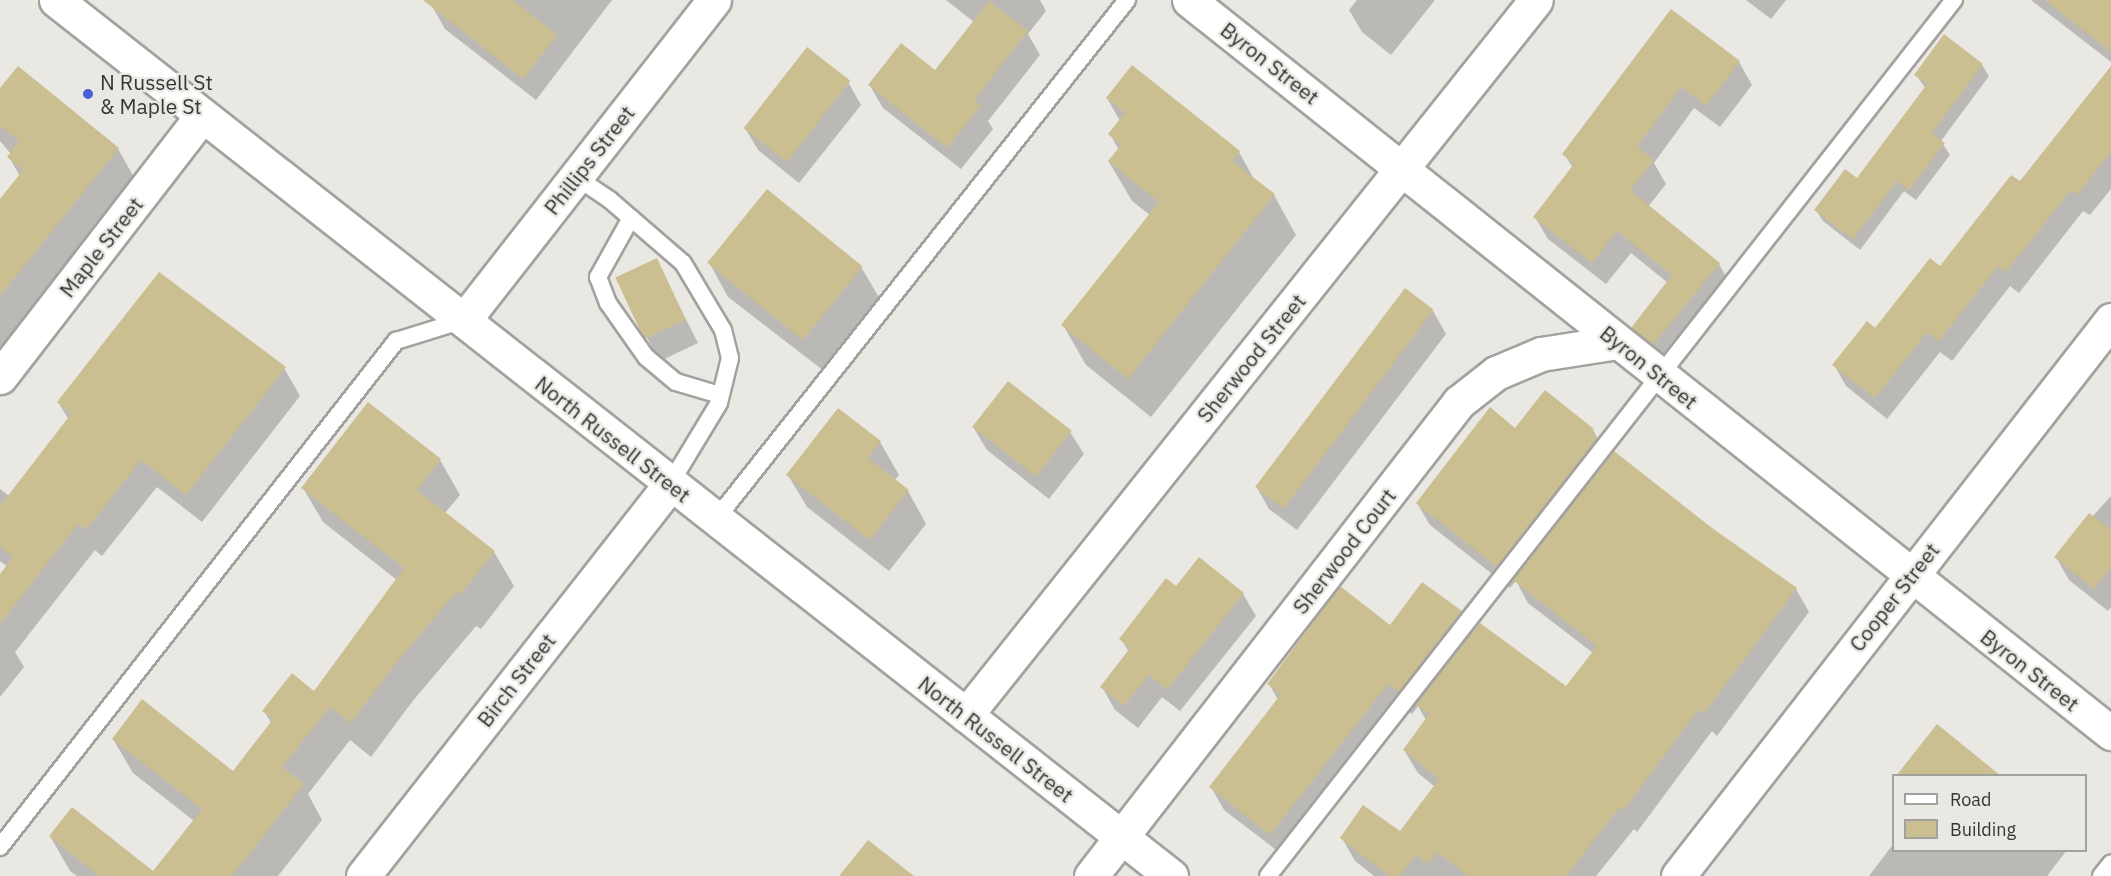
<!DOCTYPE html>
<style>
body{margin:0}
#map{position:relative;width:2111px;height:876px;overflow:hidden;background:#e9e8e3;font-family:"IBM Plex Sans",sans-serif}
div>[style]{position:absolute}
.shadow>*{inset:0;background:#0003}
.building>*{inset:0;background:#cbbf92;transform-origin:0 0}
.roads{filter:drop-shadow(2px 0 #a3a29e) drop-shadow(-2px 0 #a3a29e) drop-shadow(0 2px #a3a29e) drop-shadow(0 -2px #a3a29e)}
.lane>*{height:16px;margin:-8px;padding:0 8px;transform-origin:8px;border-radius:8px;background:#fff}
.street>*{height:33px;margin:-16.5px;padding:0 16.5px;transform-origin:16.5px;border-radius:16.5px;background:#fff}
.secondary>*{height:33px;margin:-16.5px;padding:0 16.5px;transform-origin:16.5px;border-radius:16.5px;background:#fff}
.dots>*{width:16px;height:16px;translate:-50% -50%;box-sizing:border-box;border:3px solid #e9e8e3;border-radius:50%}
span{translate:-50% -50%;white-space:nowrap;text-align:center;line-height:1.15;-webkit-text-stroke:4.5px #e9e8e3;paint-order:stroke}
.street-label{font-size:21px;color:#363634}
.poi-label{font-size:21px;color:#363634}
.left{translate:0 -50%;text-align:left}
.legend{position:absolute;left:1892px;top:774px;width:195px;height:78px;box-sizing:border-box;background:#e9e8e3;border:2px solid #a1a19d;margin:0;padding:8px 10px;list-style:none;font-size:18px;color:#363634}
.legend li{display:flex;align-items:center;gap:12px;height:30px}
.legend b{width:30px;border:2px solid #a1a19d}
</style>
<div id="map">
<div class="shadow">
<i style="clip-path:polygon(436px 0,612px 0,536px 100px,445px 29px,432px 6px)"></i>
<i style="clip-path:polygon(946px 0,1040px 0,1046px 11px,1028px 34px,1040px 55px,988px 121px,993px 129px,961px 169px,883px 108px,870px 86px,935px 72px,974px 22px)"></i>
<i style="clip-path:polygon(1357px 0,1435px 0,1391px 55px,1362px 32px,1349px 10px)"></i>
<i style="clip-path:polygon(1746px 0,1786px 0,1771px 19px)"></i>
<i style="clip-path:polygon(2031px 0,2111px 0,2111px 62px)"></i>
<i style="clip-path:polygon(1671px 11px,1739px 62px,1752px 85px,1720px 127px,1694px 108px,1654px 163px,1666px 184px,1648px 207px,1719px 264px,1732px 287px,1667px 367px,1646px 351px,1633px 328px,1668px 283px,1631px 253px,1606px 284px,1548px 239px,1535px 217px,1573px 168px,1564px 154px)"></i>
<i style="clip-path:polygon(1982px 65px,1989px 76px,1941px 141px,1950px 155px,1916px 200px,1904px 191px,1860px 250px,1823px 221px,1816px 210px,1858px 180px,1926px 89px,1916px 75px)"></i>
<i style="clip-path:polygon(2111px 69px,2111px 189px,2090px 215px,2083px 211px,2019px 293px,2010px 286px,1952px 361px,1940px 352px,1887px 419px,1846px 386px,1834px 365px,1940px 268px,2020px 183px)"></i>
<i style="clip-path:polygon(848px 82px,861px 105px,799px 183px,758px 150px,745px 128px)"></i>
<i style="clip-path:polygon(0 90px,118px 149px,139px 186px,0 359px,0 201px,20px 176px,9px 157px,11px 154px,0 141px)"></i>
<i style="clip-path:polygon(1107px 98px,1239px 152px,1255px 181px,1274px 195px,1296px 235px,1151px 417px,1086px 365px,1063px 325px,1150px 215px,1132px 201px,1109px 162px,1119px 150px,1110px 134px,1120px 121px)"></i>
<i style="clip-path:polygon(656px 260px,698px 343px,660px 361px,647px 338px)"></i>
<i style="clip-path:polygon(710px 264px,861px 267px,880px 299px,824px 371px,728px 297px)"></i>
<i style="clip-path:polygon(1433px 311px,1446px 334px,1297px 530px,1269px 509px,1256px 486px)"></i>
<i style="clip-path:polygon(284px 368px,300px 396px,202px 522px,157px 487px,102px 556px,95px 550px,15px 652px,24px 667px,0 697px,0 576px,8px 567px,0 561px,0 489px,9px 496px,69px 420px,58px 402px)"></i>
<i style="clip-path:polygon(839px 410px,880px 442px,899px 475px,894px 481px,908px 491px,926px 524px,889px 571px,807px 507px,788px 475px)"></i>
<i style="clip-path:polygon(973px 427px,1070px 432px,1084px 454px,1049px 499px,987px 450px)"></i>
<i style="clip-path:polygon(1516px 430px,1593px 430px,1609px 460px,1796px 589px,1809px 612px,1717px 736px,1712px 731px,1637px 832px,1634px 829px,1596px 876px,1374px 876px,1355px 861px,1342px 838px,1400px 833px,1435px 787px,1418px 773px,1404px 750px,1426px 720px,1418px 706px,1412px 714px,1402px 706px,1284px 856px,1224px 810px,1211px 787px,1278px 700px,1269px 684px,1390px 627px,1461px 612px,1474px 633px,1567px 688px,1593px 653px,1528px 603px,1516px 581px,1510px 588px,1430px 525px,1417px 503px)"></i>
<i style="clip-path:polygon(440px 460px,460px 495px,445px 513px,494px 552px,514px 586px,481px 629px,476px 626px,412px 702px,371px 757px,350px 740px,308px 794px,322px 820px,278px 876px,77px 876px,70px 871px,50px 836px,154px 873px,194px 821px,133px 773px,113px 739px,233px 773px,272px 724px,264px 711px,314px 693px,397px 580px,323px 522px,303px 488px)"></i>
<i style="clip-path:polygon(2111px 496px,2111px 607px,2108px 611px,2069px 580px,2056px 557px)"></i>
<i style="clip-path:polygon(1176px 588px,1243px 594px,1256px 616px,1180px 711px,1162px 697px,1138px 728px,1115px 710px,1102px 687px,1129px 652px,1121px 639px)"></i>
<i style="clip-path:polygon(1894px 843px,1894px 850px,2067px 850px,2047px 876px,1869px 876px)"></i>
</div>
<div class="building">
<i style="clip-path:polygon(423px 0,513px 0,557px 35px,523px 79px)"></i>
<i style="clip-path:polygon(2045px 0,2111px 0,2111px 52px)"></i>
<i style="clip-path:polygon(989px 1px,1028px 31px,974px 100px,981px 105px,947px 148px,868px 85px,901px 43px,935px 70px)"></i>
<i style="clip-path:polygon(1671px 9px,1740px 61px,1706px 106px,1681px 87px,1637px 147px,1654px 160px,1630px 190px,1720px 263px,1653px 345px,1631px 328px,1672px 275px,1617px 231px,1592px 263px,1533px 217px,1574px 164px,1562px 154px)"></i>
<i style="clip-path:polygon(1944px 34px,1983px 64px,1932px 133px,1945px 143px,1909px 190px,1897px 181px,1853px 239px,1814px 210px,1845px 169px,1857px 178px,1927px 84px,1914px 75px)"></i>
<i style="left:807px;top:47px;width:55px;height:103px;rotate:38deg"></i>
<i style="clip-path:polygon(1132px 65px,1240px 151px,1232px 161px,1275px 194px,1128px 379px,1061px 325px,1159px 202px,1108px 161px,1121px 145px,1108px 134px,1125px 113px,1106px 98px)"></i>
<i style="clip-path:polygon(18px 66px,119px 148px,0 296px,0 199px,23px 170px,7px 157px,19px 141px,0 126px,0 88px)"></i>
<i style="clip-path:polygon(2111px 66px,2111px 152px,2077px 195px,2071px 190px,2006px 272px,1998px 266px,1939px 341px,1927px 332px,1875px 398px,1832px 365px,1867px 321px,1875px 328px,1930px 258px,1940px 266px,2011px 175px,2020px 181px)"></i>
<i style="left:767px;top:189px;width:123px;height:95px;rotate:39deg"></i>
<i style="left:657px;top:258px;width:68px;height:46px;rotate:65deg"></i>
<i style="clip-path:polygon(159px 272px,286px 367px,186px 495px,141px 460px,86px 530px,78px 524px,0 624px,0 574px,13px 557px,0 547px,0 506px,71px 414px,57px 402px)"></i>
<i style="left:1405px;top:288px;width:36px;height:249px;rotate:37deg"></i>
<i style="left:1008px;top:381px;width:81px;height:58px;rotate:38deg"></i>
<i style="clip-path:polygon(1545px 390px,1594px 429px,1591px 432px,1598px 438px,1497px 567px,1416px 503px,1490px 407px,1515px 428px)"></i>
<i style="clip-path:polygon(368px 402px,441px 459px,417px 490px,495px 551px,460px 595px,456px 592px,393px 667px,351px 723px,330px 707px,282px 767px,304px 784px,232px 876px,99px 876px,49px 836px,72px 807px,153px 871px,202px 809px,112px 739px,142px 699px,233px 771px,273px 719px,262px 711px,292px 673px,314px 691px,404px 568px,301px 488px)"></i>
<i style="clip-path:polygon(838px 408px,881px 441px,868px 458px,909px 490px,870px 540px,786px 475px)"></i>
<i style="clip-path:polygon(1614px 451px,1712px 528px,1797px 588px,1704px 714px,1698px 710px,1624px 810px,1620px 807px,1566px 876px,1468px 876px,1437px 852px,1428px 864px,1416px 855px,1400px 876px,1389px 876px,1340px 838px,1363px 805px,1400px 831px,1439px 779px,1403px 750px,1429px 714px,1416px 705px,1480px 623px,1566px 686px,1597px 646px,1513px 580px)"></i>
<i style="clip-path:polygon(2089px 513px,2111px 530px,2111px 568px,2094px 589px,2054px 557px)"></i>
<i style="clip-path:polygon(1199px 557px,1244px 593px,1167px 690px,1149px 675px,1124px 706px,1100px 687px,1130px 648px,1119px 639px,1166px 578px,1176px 586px)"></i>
<i style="clip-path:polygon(1422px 582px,1462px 611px,1399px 692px,1388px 684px,1270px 835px,1209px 787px,1281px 694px,1267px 684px,1340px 586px,1390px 625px)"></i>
<i style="clip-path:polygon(1937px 724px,2001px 776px,1896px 776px)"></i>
<i style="clip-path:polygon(868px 840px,914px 876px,839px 876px)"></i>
</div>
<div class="roads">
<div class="lane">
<i style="left:576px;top:177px;width:41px;rotate:34.1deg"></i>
<i style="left:610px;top:200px;width:96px;rotate:40.8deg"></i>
<i style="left:683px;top:263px;width:78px;rotate:59.2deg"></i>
<i style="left:723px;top:330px;width:29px;rotate:76deg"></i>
<i style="left:730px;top:358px;width:46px;rotate:103.7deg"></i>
<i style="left:719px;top:403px;width:95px;rotate:121.2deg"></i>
<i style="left:631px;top:218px;width:68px;rotate:119.2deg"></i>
<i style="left:598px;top:277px;width:28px;rotate:69deg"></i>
<i style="left:608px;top:303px;width:66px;rotate:54.9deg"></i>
<i style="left:646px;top:357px;width:39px;rotate:40deg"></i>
<i style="left:676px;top:382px;width:46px;rotate:16.5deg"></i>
<i style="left:716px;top:519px;width:662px;rotate:-51.62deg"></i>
<i style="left:0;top:847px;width:643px;rotate:-51.95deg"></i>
<i style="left:396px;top:341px;width:71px;rotate:-17.2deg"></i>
<i style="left:1268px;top:876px;width:1113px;rotate:-51.94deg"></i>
<i style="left:2101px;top:876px;width:16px;rotate:-52deg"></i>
</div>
<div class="street">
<i style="left:1189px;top:0;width:1178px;rotate:38.49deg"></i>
<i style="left:464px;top:320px;width:406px;rotate:-52deg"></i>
<i style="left:0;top:377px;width:330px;rotate:-52.3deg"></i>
<i style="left:966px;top:715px;width:914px;rotate:-51.44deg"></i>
<i style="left:363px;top:876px;width:498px;rotate:-51.9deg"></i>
<i style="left:1091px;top:876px;width:600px;rotate:-52.18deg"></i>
<i style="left:1459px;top:402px;width:47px;rotate:-38.1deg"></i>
<i style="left:1496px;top:373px;width:49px;rotate:-22.9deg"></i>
<i style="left:1541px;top:354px;width:78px;rotate:-8.9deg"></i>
<i style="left:1678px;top:876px;width:705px;rotate:-52.09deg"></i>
</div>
<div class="secondary">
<i style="left:56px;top:0;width:1418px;rotate:38.15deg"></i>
</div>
</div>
<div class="dots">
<i style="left:88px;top:94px;background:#4a61d5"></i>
</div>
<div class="street-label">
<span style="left:1270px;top:63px;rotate:38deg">Byron Street</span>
<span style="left:589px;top:160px;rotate:-52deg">Phillips Street</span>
<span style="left:101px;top:247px;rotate:-52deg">Maple Street</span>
<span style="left:1251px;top:358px;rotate:-51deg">Sherwood Street</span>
<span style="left:1649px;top:367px;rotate:39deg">Byron Street</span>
<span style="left:613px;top:439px;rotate:38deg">North Russell Street</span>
<span style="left:1344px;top:551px;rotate:-52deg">Sherwood Court</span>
<span style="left:1894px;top:597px;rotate:-52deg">Cooper Street</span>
<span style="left:2030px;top:670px;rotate:38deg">Byron Street</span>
<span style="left:516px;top:680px;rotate:-52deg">Birch Street</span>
<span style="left:996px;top:739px;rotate:38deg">North Russell Street</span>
</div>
<div class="poi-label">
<span class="left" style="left:100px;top:94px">N Russell St<br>&amp; Maple St</span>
</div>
<ul class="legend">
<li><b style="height:8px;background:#fff"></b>Road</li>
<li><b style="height:16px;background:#cbbf92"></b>Building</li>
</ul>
</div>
